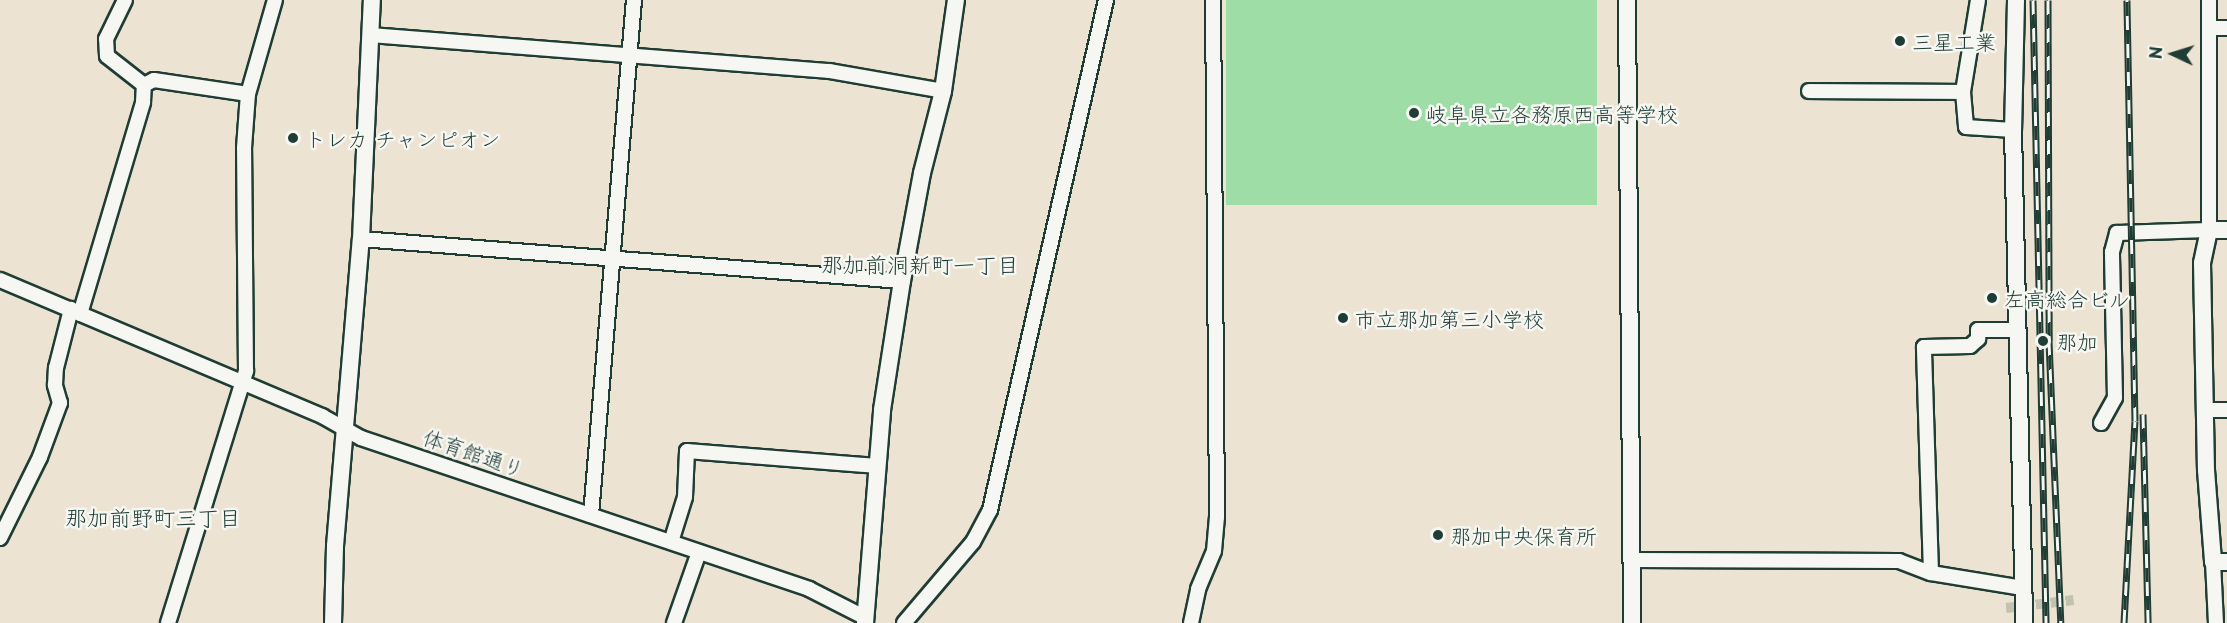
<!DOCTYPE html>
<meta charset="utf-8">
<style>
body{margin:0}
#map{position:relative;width:2227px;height:623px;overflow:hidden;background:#ece3d2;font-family:"Playpen Sans","Klee One",sans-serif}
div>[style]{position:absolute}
.green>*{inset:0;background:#9edda6;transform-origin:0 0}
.pedestrian-tunnel>*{height:10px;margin-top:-5px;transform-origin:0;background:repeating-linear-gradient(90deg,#c3c2b2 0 10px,transparent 0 15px)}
.roads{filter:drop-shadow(2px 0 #1f3d34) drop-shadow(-2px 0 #1f3d34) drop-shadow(0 2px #1f3d34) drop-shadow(0 -2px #1f3d34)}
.minor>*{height:14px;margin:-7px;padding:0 7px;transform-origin:7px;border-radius:7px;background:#f6f6f2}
.tertiary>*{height:16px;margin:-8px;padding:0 8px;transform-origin:8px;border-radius:8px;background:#f6f6f2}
.rail>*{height:7px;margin-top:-3.5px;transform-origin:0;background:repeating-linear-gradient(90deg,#f6f6f2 0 14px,#1f3d34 0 28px);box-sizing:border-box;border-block:2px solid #1f3d34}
.dots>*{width:16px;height:16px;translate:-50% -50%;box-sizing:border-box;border:3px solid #f6f6f2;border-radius:50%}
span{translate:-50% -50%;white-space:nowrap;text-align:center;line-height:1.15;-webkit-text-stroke:5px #f6f6f2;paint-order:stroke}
.poi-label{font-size:21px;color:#1f3d34}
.left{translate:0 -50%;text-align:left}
.street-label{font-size:21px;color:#1f3d34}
.neighbourhood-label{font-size:22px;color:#1f3d34}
.north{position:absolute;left:2143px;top:24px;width:60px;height:60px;-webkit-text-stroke:4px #f6f6f2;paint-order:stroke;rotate:274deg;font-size:16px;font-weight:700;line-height:24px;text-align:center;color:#1f3d34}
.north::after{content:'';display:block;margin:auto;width:21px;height:27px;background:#1f3d34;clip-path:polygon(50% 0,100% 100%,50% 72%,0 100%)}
</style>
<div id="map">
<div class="green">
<i style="left:1226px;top:0;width:371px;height:205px"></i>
</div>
<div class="pedestrian-tunnel">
<i style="left:2006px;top:608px;width:68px;rotate:-6.7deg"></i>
</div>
<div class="roads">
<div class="minor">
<i style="left:1978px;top:0;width:93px;rotate:99.3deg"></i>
<i style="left:1963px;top:92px;width:35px;rotate:85deg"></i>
<i style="left:1966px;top:127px;width:47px;rotate:3.7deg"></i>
<i style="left:2209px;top:28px;width:18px"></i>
<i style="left:371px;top:35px;width:460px;rotate:4.5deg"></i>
<i style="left:830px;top:71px;width:115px;rotate:10deg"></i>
<i style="left:144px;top:85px;width:11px;rotate:-27deg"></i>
<i style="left:154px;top:80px;width:95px;rotate:8.5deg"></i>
<i style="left:1809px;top:91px;width:154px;rotate:0.4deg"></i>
<i style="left:361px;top:239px;width:543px;rotate:4.44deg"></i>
<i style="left:0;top:280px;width:350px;rotate:22.9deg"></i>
<i style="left:322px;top:416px;width:45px;rotate:29.4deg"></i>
<i style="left:361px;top:438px;width:473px;rotate:18.6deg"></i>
<i style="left:809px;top:589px;width:64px;rotate:27deg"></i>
<i style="left:80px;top:314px;width:221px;rotate:-73.4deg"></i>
<i style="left:143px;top:102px;width:17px;rotate:-87deg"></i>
<i style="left:144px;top:85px;width:47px;rotate:-141.9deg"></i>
<i style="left:107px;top:56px;width:17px;rotate:-93deg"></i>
<i style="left:106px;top:39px;width:43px;rotate:-64deg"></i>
<i style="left:2205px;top:410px;width:22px"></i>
<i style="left:2101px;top:423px;width:29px;rotate:-61deg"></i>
<i style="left:2115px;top:398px;width:146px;rotate:-91.2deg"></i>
<i style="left:2112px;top:252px;width:20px;rotate:-75deg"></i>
<i style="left:2117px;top:233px;width:92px;rotate:-1.9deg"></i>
<i style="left:2209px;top:230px;width:230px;rotate:-90deg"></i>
<i style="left:591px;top:515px;width:517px;rotate:-85.23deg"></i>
<i style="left:0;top:538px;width:90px;rotate:-63.7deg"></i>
<i style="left:40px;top:457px;width:58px;rotate:-69.7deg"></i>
<i style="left:60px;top:403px;width:19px;rotate:-106deg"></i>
<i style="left:55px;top:385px;width:17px;rotate:-87deg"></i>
<i style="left:56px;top:368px;width:61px;rotate:-75.7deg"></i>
<i style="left:671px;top:542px;width:47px;rotate:-72.7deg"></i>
<i style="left:685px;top:497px;width:46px;rotate:-87.5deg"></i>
<i style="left:687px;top:451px;width:191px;rotate:4.5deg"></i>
<i style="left:1633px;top:560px;width:266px;rotate:0.2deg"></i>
<i style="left:1899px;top:561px;width:34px;rotate:21deg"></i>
<i style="left:1931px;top:573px;width:93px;rotate:9.3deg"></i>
<i style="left:2213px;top:562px;width:61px;rotate:87.2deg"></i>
<i style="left:1931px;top:573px;width:226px;rotate:-91.8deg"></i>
<i style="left:1924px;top:347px;width:46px;rotate:-1.2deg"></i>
<i style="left:1970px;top:346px;width:11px;rotate:-41deg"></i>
<i style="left:1978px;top:339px;width:9px;rotate:-90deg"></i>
<i style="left:1978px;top:330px;width:40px"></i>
<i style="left:168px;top:623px;width:264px;rotate:-72.8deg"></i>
<i style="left:246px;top:371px;width:223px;rotate:-90.5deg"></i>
<i style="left:244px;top:148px;width:54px;rotate:-85.8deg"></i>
<i style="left:248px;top:94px;width:98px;rotate:-74deg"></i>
<i style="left:674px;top:623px;width:75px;rotate:-70.6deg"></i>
<i style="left:904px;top:623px;width:106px;rotate:-49.6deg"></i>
<i style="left:973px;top:542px;width:36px;rotate:-62deg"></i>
<i style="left:990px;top:510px;width:523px;rotate:-77.19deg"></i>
<i style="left:1191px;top:623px;width:35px;rotate:-78deg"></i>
<i style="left:1198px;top:589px;width:41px;rotate:-67.2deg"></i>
<i style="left:1214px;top:551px;width:34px;rotate:-85deg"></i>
<i style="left:1217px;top:517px;width:517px;rotate:-90.44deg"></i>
</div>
<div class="tertiary">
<i style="left:1627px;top:0;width:623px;rotate:89.54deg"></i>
<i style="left:2016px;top:0;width:130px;rotate:91.3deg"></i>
<i style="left:2013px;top:130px;width:493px;rotate:88.7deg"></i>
<i style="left:2227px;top:230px;width:18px;rotate:180deg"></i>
<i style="left:2209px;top:230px;width:34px;rotate:102deg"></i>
<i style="left:2202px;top:263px;width:207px;rotate:88.9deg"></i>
<i style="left:2206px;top:470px;width:92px;rotate:85.6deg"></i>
<i style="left:2213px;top:562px;width:14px"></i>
<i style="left:333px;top:623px;width:77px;rotate:-88.5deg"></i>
<i style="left:335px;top:546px;width:308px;rotate:-85.2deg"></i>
<i style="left:361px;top:239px;width:239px;rotate:-87.4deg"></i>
<i style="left:865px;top:623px;width:214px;rotate:-85.4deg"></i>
<i style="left:882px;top:410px;width:131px;rotate:-81.2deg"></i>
<i style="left:902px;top:281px;width:110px;rotate:-79.5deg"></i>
<i style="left:922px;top:173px;width:85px;rotate:-75.6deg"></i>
<i style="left:943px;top:91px;width:92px;rotate:-81.9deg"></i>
</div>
</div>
<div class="rail">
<i style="left:2033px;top:0;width:623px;rotate:88.8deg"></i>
<i style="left:2048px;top:0;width:341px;rotate:89.8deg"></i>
<i style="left:2049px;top:341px;width:282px;rotate:87.6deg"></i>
<i style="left:2143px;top:414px;width:209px;rotate:88.6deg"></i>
<i style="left:2124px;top:623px;width:202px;rotate:-86.9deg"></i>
<i style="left:2135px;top:421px;width:421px;rotate:-91.1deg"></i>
</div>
<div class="dots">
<i style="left:1900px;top:41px;background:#1f3d34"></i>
<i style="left:1414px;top:113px;background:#1f3d34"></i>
<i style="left:293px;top:138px;background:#1f3d34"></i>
<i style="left:1992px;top:298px;background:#1f3d34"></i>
<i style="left:1343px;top:318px;background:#1f3d34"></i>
<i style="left:2043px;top:341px;background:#1f3d34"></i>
<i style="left:1438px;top:535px;background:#1f3d34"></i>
</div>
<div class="poi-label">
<span class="left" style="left:1912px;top:41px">三星工業</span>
<span class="left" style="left:1426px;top:113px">岐阜県立各務原西高等学校</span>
<span class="left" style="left:305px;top:138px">トレカ チャンピオン</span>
<span class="left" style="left:2004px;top:298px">左高総合ビル</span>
<span class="left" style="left:1355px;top:318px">市立那加第三小学校</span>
<span class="left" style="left:2056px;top:341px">那加</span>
<span class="left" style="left:1450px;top:535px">那加中央保育所</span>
</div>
<div class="street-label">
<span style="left:474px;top:452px;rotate:19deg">体育館通り</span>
</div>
<div class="neighbourhood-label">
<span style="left:920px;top:264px">那加前洞新町一丁目</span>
<span style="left:153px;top:517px">那加前野町三丁目</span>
</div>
<div class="north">N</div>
</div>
